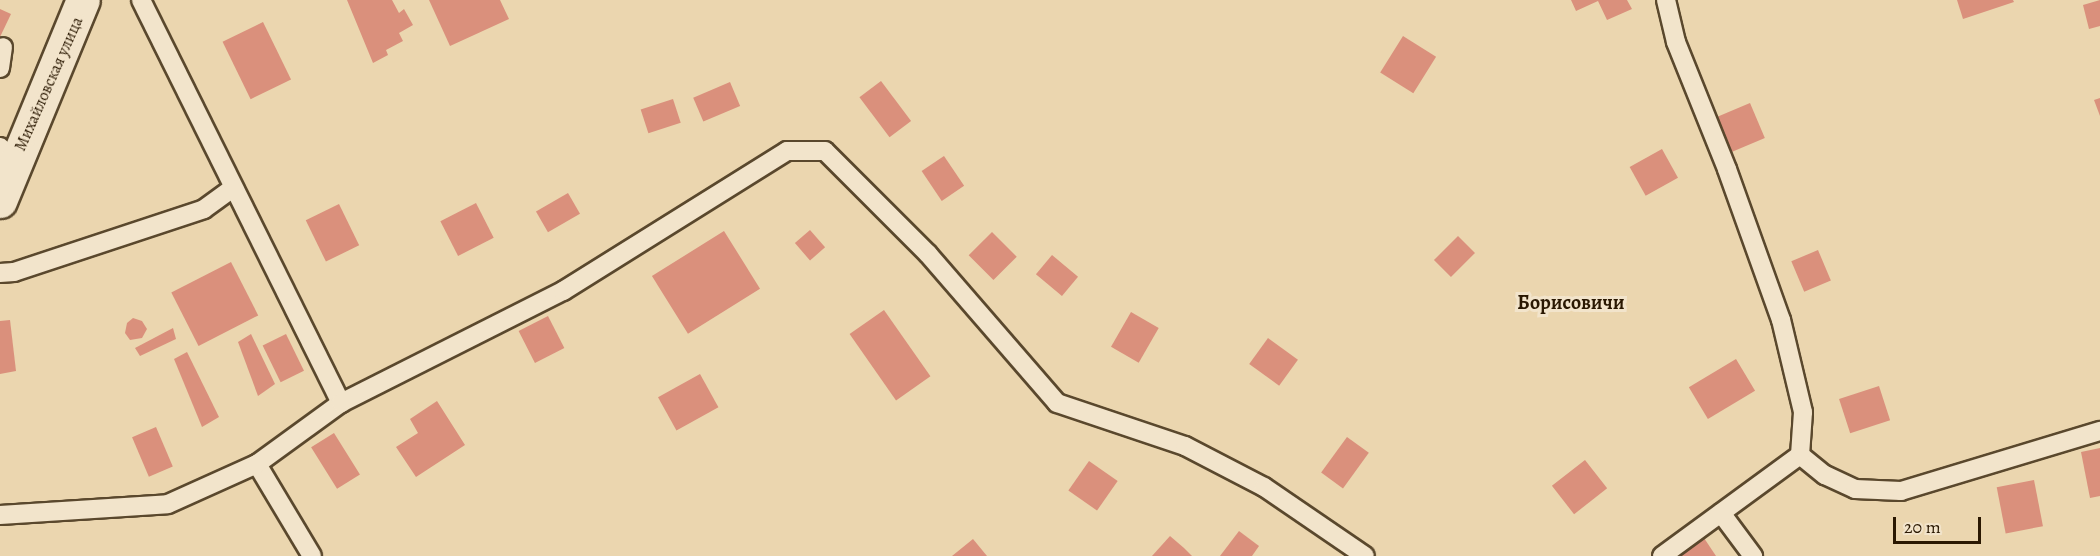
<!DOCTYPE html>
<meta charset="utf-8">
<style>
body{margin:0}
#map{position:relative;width:2100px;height:556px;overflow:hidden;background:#ebd6af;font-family:Alegreya,serif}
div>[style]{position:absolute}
.building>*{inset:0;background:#da907c;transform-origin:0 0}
.roads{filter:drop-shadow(2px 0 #5a482d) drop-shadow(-2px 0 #5a482d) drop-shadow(0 2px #5a482d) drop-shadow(0 -2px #5a482d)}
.service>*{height:18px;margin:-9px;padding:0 9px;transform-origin:9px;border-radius:9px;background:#f2e4cb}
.minor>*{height:33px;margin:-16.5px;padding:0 16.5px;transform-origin:16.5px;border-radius:16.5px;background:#f2e4cb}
span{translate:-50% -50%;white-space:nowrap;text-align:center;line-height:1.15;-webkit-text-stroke:6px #f2e4cb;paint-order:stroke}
.street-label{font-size:16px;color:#2a1802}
.quarter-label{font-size:20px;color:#2a1802;font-weight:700}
.scale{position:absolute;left:1893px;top:517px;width:88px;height:27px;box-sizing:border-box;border:3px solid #2a1802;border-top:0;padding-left:8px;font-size:18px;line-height:21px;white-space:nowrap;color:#2a1802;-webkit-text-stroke:4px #f2e4cb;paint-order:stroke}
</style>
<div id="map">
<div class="building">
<i style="clip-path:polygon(347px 0,392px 0,399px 13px,404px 9px,413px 25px,399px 33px,403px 41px,386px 50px,388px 55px,373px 63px)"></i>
<i style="clip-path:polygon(429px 0,500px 0,509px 19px,450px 46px)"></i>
<i style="clip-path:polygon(1571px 0,1627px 0,1632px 9px,1607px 20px,1598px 1px,1576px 11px)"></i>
<i style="clip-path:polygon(1957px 0,2013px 0,2014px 2px,1963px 19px)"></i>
<i style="clip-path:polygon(2100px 0,2100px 26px,2089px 29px,2083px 5px)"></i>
<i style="clip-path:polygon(0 9px,11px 14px,0 37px)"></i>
<i style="left:263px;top:22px;width:64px;height:45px;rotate:64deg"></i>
<i style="left:1403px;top:36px;width:39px;height:43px;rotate:32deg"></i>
<i style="left:881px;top:81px;width:50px;height:27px;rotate:53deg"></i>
<i style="left:730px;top:82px;width:26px;height:40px;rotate:67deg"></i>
<i style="clip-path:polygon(2100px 98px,2100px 116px,2094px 100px)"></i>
<i style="left:673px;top:99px;width:25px;height:34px;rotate:72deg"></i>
<i style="left:1750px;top:103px;width:38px;height:38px;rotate:67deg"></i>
<i style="left:1662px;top:149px;width:33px;height:37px;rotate:61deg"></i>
<i style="left:944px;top:156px;width:36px;height:27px;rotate:56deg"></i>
<i style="left:568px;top:193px;width:24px;height:37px;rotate:60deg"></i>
<i style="left:476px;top:203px;width:39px;height:40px;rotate:63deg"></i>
<i style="left:339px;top:204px;width:46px;height:37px;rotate:64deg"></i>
<i style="left:810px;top:230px;width:23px;height:20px;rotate:49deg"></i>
<i style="left:724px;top:231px;width:68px;height:85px;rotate:58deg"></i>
<i style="left:992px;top:232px;width:35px;height:33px;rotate:45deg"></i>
<i style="left:1458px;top:236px;width:24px;height:34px;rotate:45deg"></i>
<i style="left:1818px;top:250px;width:33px;height:29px;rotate:67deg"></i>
<i style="left:1052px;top:255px;width:34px;height:25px;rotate:40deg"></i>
<i style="left:231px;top:262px;width:60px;height:67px;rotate:63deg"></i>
<i style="left:884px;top:310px;width:81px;height:42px;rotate:55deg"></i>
<i style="left:1131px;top:312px;width:32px;height:40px;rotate:30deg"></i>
<i style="left:548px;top:316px;width:36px;height:33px;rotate:63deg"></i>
<i style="clip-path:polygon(133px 318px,142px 321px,147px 329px,142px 338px,130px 340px,125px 333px,127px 323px)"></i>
<i style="clip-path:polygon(10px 320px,16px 371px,0 374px,0 321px)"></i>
<i style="clip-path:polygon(173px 328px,176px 339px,140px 356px,135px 348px)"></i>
<i style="clip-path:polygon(251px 334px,275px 384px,258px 396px,238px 342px)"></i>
<i style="left:286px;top:334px;width:41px;height:26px;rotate:64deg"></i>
<i style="left:1268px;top:338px;width:37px;height:32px;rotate:36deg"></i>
<i style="clip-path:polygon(187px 352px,219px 417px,202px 427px,174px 359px)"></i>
<i style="left:1736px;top:359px;width:37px;height:55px;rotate:59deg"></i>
<i style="left:700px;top:374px;width:38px;height:48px;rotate:61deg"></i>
<i style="left:1879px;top:386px;width:36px;height:42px;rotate:72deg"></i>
<i style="clip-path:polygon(437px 401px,465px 445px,416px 477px,396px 447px,418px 433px,410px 419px)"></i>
<i style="left:156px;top:427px;width:43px;height:26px;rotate:67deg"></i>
<i style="left:334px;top:433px;width:49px;height:27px;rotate:58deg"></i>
<i style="left:1347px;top:437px;width:27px;height:44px;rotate:36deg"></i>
<i style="clip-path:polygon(2100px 448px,2100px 496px,2090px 498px,2081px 452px)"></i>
<i style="left:1585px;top:460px;width:36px;height:42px;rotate:52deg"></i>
<i style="left:1089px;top:461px;width:35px;height:36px;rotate:35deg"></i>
<i style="left:2034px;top:480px;width:47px;height:38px;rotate:79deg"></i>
<i style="clip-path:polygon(1239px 531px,1259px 546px,1252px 556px,1220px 556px)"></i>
<i style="clip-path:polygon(1702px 535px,1716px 556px,1672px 556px)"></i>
<i style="clip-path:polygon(1170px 536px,1184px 548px,1192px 556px,1152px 556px)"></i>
<i style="clip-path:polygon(973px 539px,987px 556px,952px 556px)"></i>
</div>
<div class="roads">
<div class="service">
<i style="left:141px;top:0;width:450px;rotate:63.6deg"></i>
<i style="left:0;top:68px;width:21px;rotate:-82deg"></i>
<i style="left:0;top:147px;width:22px;rotate:51deg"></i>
<i style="left:0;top:273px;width:14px;rotate:-4deg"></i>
<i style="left:14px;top:272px;width:200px;rotate:-18.3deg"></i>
<i style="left:204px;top:209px;width:34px;rotate:-36deg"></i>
<i style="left:1800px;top:455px;width:32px;rotate:39deg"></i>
<i style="left:1825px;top:475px;width:33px;rotate:25deg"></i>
<i style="left:1855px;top:489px;width:46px;rotate:2.5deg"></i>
<i style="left:1901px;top:491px;width:208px;rotate:-16.8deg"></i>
<i style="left:257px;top:464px;width:107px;rotate:59.1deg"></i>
<i style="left:1721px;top:513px;width:54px;rotate:53.3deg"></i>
<i style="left:0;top:515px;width:168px;rotate:-3.7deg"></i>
<i style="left:168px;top:504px;width:98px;rotate:-24.2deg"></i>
<i style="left:257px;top:464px;width:104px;rotate:-36deg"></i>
<i style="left:341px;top:403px;width:249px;rotate:-26.8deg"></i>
<i style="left:563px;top:291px;width:264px;rotate:-32deg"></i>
<i style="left:787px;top:151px;width:38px"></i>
<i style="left:825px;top:151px;width:146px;rotate:45deg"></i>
<i style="left:928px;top:254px;width:197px;rotate:49.1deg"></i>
<i style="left:1057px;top:403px;width:135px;rotate:18.6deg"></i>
<i style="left:1185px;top:446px;width:89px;rotate:27.4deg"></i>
<i style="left:1264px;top:487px;width:122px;rotate:34.3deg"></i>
<i style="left:1662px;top:556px;width:171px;rotate:-36.2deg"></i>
<i style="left:1800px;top:455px;width:43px;rotate:-86deg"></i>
<i style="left:1803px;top:412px;width:95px;rotate:-103.4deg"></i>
<i style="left:1781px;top:320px;width:160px;rotate:-109.7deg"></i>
<i style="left:1727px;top:169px;width:137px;rotate:-111.9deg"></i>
<i style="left:1676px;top:42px;width:43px;rotate:-103.4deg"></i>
</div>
<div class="minor">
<i style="left:0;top:201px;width:217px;rotate:-67.6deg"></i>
</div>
</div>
<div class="street-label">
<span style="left:49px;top:84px;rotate:-66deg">Михайловская улица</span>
</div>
<div class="quarter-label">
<span style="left:1571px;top:302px">Борисовичи</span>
</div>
<div class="scale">20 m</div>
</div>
